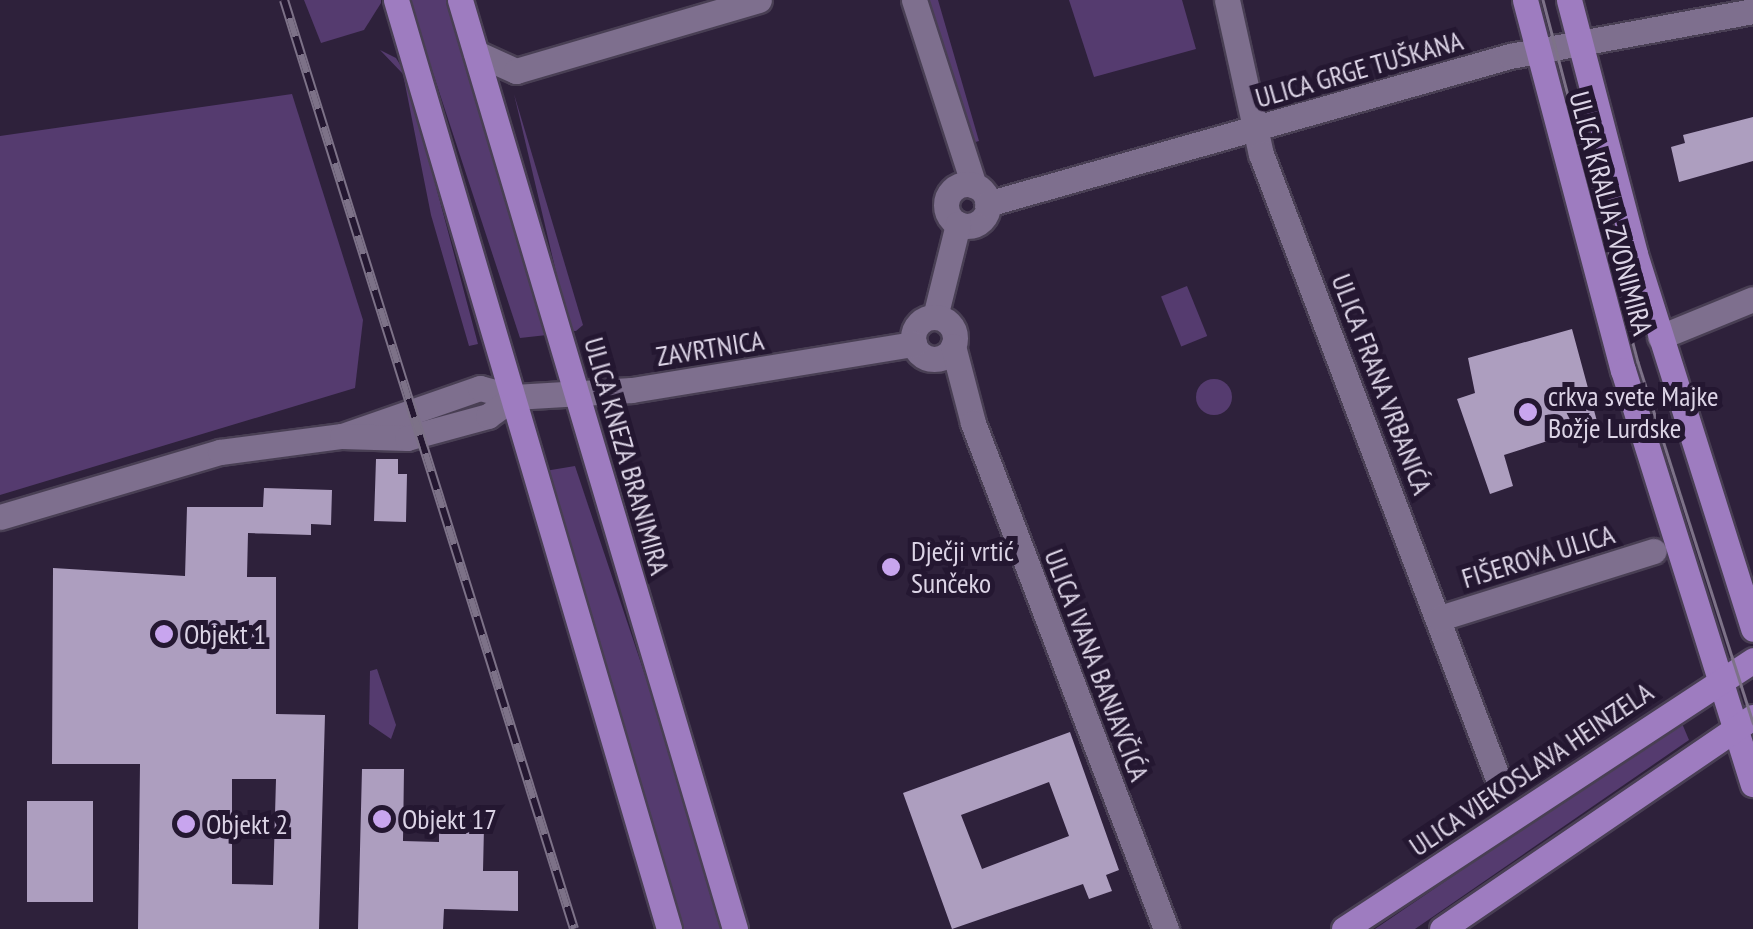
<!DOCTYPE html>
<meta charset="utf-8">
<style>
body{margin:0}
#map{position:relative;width:1753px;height:929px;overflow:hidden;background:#2e213b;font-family:"PT Sans Narrow",sans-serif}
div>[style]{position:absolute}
.green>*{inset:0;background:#553b6f;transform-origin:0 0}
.round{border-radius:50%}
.building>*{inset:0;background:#ad9ebf;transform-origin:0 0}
.roads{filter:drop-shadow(2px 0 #493f54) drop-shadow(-2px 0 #493f54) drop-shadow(0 2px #493f54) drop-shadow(0 -2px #493f54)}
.minor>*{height:25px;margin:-12.5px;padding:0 12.5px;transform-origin:12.5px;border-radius:12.5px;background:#7e6f8e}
.minor>.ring{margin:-12.5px;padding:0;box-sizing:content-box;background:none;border:25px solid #7e6f8e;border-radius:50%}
.major>*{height:25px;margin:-12.5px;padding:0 12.5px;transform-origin:12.5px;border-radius:12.5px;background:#9e7cc0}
.tram>*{height:2.5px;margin:-1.25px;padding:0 1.25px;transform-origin:1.25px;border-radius:1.25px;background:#7d7288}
.rail>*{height:10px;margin-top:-5px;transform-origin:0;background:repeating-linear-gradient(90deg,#241731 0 19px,#7d7288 0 38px);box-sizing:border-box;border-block:2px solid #7d7288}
.dots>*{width:28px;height:28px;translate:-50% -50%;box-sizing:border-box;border:5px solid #241731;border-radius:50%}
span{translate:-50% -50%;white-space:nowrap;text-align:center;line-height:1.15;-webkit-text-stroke:10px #241731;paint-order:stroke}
.street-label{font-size:28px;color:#dcd4e6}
.poi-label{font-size:28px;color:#dcd4e6}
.left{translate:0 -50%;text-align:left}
</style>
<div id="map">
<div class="green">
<i style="clip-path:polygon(304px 0,381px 0,381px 3px,364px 30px,321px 43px)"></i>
<i style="clip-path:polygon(409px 0,447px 0,547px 335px,520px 338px)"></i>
<i style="clip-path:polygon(929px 0,938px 0,979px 141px,972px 143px)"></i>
<i style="clip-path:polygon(1069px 0,1182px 0,1196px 49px,1094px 77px)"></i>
<i style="clip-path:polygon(380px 50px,396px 58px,406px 74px,478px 344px,469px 346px,431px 215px,403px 74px)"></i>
<i style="clip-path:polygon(292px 94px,363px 320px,355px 388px,0 495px,0 136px)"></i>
<i style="clip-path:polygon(514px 94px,583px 325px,576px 331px,570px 331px)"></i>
<i style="left:1187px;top:286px;width:54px;height:28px;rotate:68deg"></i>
<i class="round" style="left:1196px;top:379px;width:36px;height:36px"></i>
<i style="clip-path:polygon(575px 466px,660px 720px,723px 929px,682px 929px,545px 471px)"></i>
<i style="clip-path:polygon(377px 669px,396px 725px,391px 739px,369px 724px,370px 671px)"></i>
<i style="clip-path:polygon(1681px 721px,1689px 740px,1415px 929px,1375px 929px)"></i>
</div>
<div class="building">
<i style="clip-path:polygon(1753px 117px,1753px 161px,1679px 182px,1671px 147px,1685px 143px,1683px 135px)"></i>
<i style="clip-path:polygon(1572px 329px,1598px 425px,1504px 455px,1513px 486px,1490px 494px,1457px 399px,1475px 393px,1468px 358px)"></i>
<i style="clip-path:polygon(376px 459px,398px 459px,398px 474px,407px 474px,406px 522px,374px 521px)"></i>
<i style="clip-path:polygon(evenodd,264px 488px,332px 490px,331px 525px,311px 524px,311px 535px,248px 533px,247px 577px,276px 577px,276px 714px,325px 715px,319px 929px,138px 929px,140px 764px,52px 764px,53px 568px,185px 576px,187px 507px,263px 507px,264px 488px,232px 779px,276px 779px,273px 885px,232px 884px,232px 779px)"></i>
<i style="clip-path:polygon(evenodd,1070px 732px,1119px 870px,1106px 875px,1112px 891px,1089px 899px,1083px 884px,952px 929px,903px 793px,1070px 732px,1049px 782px,1069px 836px,982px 869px,961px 815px,1049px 782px)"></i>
<i style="clip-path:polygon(362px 769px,404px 769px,403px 841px,439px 842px,439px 825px,484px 827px,483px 871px,518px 871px,518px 911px,444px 909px,443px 929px,358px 929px)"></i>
<i style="left:27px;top:801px;width:66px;height:101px"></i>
</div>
<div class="roads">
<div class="minor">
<i style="left:914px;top:0;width:195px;rotate:72.1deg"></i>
<i style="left:1227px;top:0;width:158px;rotate:77.6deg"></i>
<i style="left:1261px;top:154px;width:674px;rotate:69.23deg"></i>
<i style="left:476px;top:53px;width:44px;rotate:24.2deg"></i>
<i style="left:516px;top:71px;width:253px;rotate:-16.3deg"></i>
<i class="ring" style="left:946px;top:184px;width:17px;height:17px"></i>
<i style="left:987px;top:204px;width:544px;rotate:-15.8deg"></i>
<i style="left:1510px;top:56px;width:247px;rotate:-10.5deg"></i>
<i style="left:935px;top:317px;width:96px;rotate:-76.1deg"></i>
<i class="ring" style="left:913px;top:317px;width:17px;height:17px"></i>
<i style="left:1660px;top:337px;width:100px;rotate:-22.2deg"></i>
<i style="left:953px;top:346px;width:80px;rotate:75.4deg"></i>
<i style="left:973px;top:423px;width:542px;rotate:69.12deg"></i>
<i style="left:342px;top:436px;width:146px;rotate:-19.2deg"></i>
<i style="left:480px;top:388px;width:35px;rotate:15deg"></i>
<i style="left:514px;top:397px;width:118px;rotate:-3.4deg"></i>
<i style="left:632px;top:390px;width:286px;rotate:-9.3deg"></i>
<i style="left:0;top:517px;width:229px;rotate:-16.5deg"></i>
<i style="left:220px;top:452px;width:123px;rotate:-7.5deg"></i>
<i style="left:342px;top:436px;width:65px;rotate:1.8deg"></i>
<i style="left:407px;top:438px;width:84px;rotate:-15.2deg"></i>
<i style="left:488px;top:416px;width:32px;rotate:-36deg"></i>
<i style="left:1440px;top:618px;width:224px;rotate:-17.4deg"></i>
</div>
<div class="major">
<i style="left:396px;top:0;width:968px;rotate:73.62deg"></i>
<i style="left:460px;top:0;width:969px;rotate:73.51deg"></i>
<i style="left:1525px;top:0;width:383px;rotate:75.2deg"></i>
<i style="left:1623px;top:370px;width:434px;rotate:72.6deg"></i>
<i style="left:1569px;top:0;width:262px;rotate:75.4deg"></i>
<i style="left:1635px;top:254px;width:393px;rotate:72.5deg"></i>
<i style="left:1344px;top:929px;width:490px;rotate:-33.3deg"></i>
<i style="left:1442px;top:929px;width:376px;rotate:-34.3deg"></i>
</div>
</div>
<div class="tram">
<i style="left:1543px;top:0;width:374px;rotate:75.3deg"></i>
<i style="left:1638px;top:362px;width:379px;rotate:72.3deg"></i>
</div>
<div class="rail">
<i style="left:284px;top:0;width:973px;rotate:72.66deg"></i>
</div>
<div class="dots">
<i style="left:1528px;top:412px;background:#c8a5ee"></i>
<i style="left:891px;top:567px;background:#c8a5ee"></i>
<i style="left:164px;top:634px;background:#c8a5ee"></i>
<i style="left:382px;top:819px;background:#c8a5ee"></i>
<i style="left:186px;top:824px;background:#c8a5ee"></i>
</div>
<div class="street-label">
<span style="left:1359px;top:69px;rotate:-16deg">ULICA GRGE TUŠKANA</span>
<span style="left:1611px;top:213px;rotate:75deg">ULICA KRALJA ZVONIMIRA</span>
<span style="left:710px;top:348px;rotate:-9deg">ZAVRTNICA</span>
<span style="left:1382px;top:384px;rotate:69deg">ULICA FRANA VRBANIĆA</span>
<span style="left:627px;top:456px;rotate:74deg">ULICA KNEZA BRANIMIRA</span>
<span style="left:1538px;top:556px;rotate:-17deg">FIŠEROVA ULICA</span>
<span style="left:1097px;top:665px;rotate:69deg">ULICA IVANA BANJAVČIĆA</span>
<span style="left:1531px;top:769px;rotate:-34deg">ULICA VJEKOSLAVA HEINZELA</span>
</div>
<div class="poi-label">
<span class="left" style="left:1548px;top:412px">crkva svete Majke<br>Božje Lurdske</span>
<span class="left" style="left:911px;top:567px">Dječji vrtić<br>Sunčeko</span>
<span class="left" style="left:184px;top:634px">Objekt 1</span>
<span class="left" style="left:402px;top:819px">Objekt 17</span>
<span class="left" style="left:206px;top:824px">Objekt 2</span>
</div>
</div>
